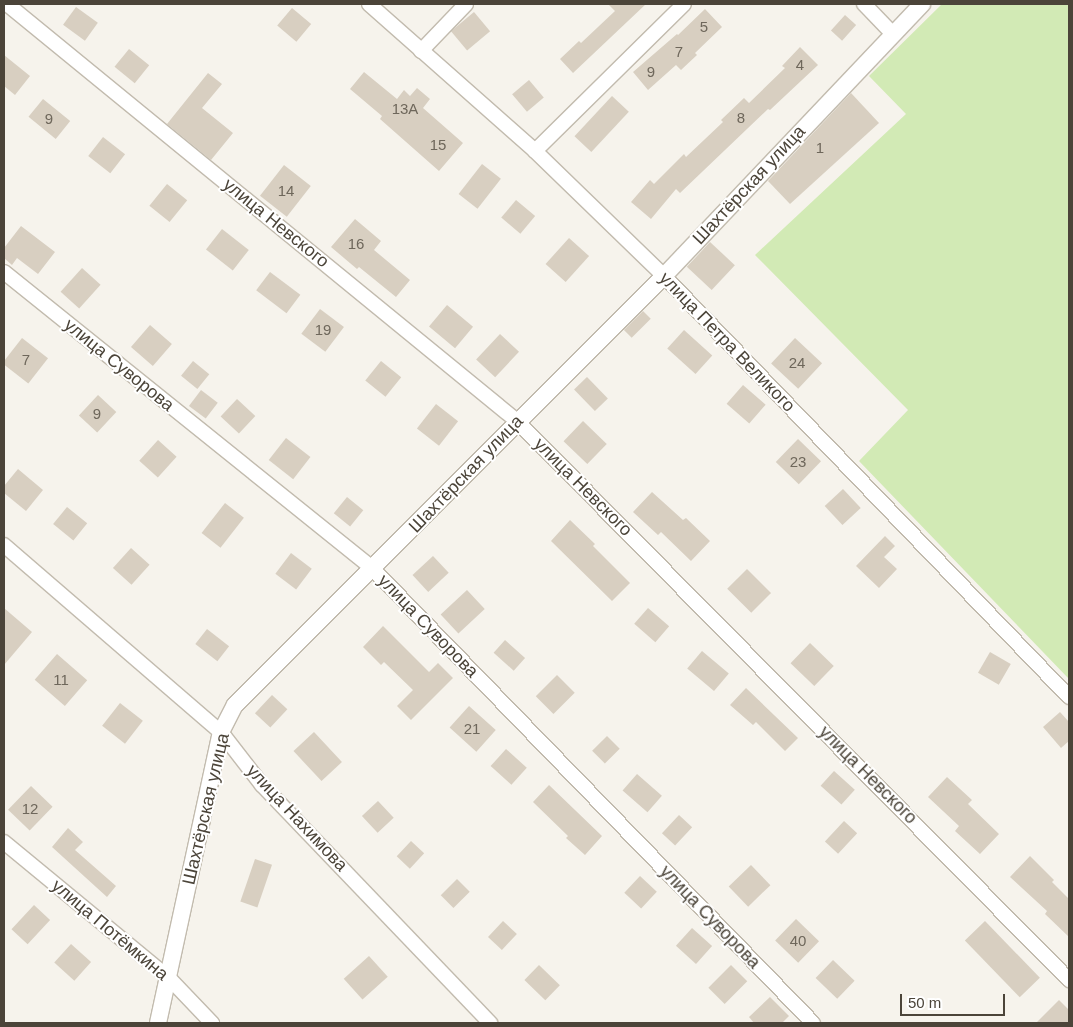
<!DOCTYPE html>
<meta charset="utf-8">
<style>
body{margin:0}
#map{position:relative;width:1073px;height:1027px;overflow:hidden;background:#f6f3ec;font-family:Arial,sans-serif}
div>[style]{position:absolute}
.green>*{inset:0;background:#d2eab5}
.building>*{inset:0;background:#d8cfc1;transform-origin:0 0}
.roads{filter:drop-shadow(1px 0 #c2bbae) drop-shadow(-1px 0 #c2bbae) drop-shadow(0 1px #c2bbae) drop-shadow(0 -1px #c2bbae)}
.minor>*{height:14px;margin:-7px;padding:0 7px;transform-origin:7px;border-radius:7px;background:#fff}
.tertiary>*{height:16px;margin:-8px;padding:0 8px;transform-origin:8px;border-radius:8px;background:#fff}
span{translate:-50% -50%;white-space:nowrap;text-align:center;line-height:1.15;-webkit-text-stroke:4px #fff;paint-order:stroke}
.number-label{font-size:15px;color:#6e675b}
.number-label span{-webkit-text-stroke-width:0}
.street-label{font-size:18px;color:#4b4439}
.frame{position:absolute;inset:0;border:5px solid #4b4439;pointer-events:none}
.scale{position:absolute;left:900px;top:994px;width:105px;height:22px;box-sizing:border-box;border:2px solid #4b4439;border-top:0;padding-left:6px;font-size:15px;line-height:18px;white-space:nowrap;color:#4b4439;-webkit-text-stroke:4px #fff;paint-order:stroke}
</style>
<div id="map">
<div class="green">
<i style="clip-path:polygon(942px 4px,1069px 4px,1069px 679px,859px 461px,908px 410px,755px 255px,906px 114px,869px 76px)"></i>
</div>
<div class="building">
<i style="clip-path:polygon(608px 4px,646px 4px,573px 73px,560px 59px,579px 41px,581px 43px,615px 11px)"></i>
<i style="left:76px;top:7px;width:27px;height:22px;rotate:36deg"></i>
<i style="left:292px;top:8px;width:25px;height:23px;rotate:40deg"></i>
<i style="clip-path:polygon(705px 9px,722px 27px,695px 53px,697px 55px,681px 70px,676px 65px,648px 90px,633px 72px,677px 34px,678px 35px)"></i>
<i style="left:474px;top:12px;width:25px;height:30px;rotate:50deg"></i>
<i style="left:845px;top:15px;width:15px;height:21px;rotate:42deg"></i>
<i style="clip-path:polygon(800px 47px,818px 65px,770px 110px,768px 109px,680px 193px,676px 189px,651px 219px,631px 202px,650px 180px,654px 184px,684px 154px,686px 157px,723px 122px,721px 120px,744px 98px,749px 103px,785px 68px,782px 66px)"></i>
<i style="left:129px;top:49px;width:26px;height:23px;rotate:39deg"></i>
<i style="clip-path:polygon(4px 55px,30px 76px,15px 95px,4px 86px)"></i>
<i style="clip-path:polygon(364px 72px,397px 99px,404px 90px,410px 96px,417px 88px,430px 99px,423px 108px,463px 143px,439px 171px,380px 119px,382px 116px,350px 89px)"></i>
<i style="clip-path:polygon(208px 73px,222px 84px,202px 108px,233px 133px,211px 160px,167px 124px)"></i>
<i style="left:529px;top:80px;width:23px;height:22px;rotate:50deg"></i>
<i style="clip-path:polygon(851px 93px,879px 123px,790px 204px,768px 181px)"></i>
<i style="left:612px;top:96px;width:23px;height:55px;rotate:43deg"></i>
<i style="left:43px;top:99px;width:35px;height:23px;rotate:39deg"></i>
<i style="left:103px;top:137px;width:28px;height:24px;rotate:38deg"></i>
<i style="left:482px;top:164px;width:24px;height:38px;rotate:38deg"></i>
<i style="left:284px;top:165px;width:34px;height:39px;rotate:38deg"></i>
<i style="left:167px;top:184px;width:26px;height:28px;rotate:39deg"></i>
<i style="left:516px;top:200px;width:25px;height:23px;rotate:40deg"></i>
<i style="clip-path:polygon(355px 219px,381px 241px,374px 250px,410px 280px,396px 297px,359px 267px,357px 269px,331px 247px)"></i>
<i style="clip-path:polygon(21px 226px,55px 252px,38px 274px,17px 258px,12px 265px,4px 258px,4px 248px)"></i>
<i style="left:222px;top:229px;width:34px;height:26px;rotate:38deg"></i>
<i style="left:569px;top:238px;width:27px;height:35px;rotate:42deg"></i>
<i style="left:710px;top:242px;width:34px;height:34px;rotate:43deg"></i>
<i style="left:82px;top:268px;width:25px;height:32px;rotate:42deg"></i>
<i style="left:270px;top:272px;width:38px;height:23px;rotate:37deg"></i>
<i style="left:447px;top:305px;width:34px;height:28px;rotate:40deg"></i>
<i style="left:320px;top:309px;width:30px;height:31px;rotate:37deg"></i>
<i style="left:643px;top:311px;width:11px;height:27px;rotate:45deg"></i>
<i style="left:150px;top:325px;width:29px;height:29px;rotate:41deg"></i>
<i style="left:684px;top:330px;width:38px;height:25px;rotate:42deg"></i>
<i style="left:500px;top:334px;width:26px;height:35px;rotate:43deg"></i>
<i style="left:22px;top:338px;width:33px;height:32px;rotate:38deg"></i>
<i style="left:795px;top:338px;width:37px;height:35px;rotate:43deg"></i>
<i style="left:193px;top:361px;width:21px;height:19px;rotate:39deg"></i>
<i style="left:381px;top:361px;width:26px;height:25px;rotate:39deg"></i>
<i style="left:587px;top:377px;width:30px;height:18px;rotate:46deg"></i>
<i style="left:743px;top:385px;width:30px;height:25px;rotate:41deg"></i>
<i style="left:201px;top:390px;width:21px;height:20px;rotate:37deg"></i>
<i style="left:98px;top:395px;width:25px;height:28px;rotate:43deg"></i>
<i style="left:237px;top:399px;width:25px;height:24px;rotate:43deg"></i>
<i style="left:436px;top:404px;width:28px;height:31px;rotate:38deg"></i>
<i style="left:583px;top:421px;width:33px;height:28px;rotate:44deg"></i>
<i style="left:286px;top:438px;width:31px;height:28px;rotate:38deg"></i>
<i style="left:798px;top:439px;width:32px;height:32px;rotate:44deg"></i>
<i style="left:158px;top:440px;width:25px;height:28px;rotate:42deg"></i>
<i style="clip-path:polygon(18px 469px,43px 490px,26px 511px,4px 493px,4px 486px)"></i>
<i style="left:843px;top:489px;width:26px;height:25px;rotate:47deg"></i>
<i style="clip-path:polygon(652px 492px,683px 520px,686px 518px,710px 541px,691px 561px,661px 532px,658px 535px,633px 512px)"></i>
<i style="left:347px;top:497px;width:21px;height:21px;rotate:39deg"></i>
<i style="left:225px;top:503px;width:24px;height:38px;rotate:38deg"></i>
<i style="left:67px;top:507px;width:26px;height:22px;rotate:39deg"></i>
<i style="clip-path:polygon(570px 520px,595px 544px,593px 546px,630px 583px,612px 601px,551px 541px)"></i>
<i style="clip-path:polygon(885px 536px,895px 546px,884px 557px,897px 569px,879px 588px,856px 566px)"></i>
<i style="left:131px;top:548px;width:25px;height:27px;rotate:42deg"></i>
<i style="left:291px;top:553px;width:26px;height:26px;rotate:37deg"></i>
<i style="left:433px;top:556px;width:23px;height:28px;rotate:47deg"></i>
<i style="left:747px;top:569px;width:34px;height:28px;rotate:45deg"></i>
<i style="left:467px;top:590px;width:26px;height:36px;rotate:47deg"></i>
<i style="clip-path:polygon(4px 608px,32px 632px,4px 665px)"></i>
<i style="left:648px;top:608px;width:28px;height:21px;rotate:41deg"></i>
<i style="clip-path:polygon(383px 626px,429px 672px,438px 663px,453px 678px,411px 720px,397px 706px,413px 690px,384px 662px,381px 665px,363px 647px)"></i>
<i style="left:207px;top:629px;width:28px;height:19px;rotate:38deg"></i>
<i style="left:505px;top:640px;width:27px;height:17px;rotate:42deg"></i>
<i style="left:810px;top:643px;width:33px;height:28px;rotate:44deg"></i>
<i style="left:702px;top:651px;width:35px;height:23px;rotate:40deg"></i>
<i style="left:990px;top:652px;width:24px;height:24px;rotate:30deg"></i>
<i style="left:57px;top:654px;width:40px;height:34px;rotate:41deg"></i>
<i style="left:557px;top:675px;width:25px;height:30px;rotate:45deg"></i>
<i style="clip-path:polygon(746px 688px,798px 738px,785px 751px,756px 722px,753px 725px,730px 705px)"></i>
<i style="left:272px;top:695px;width:21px;height:25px;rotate:43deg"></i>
<i style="left:120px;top:703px;width:29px;height:29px;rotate:38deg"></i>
<i style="left:469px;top:706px;width:36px;height:29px;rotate:42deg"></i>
<i style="clip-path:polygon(1060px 712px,1069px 722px,1069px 741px,1061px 748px,1043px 727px)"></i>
<i style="left:314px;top:732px;width:41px;height:28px;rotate:47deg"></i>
<i style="left:607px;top:736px;width:18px;height:21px;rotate:45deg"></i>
<i style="left:506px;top:749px;width:28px;height:23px;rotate:42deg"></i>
<i style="left:834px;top:771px;width:28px;height:20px;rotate:42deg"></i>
<i style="left:637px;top:774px;width:33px;height:22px;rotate:41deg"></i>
<i style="clip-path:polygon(947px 777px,972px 800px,968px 804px,999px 834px,980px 854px,955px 831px,959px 826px,928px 797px)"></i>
<i style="clip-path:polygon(549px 785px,602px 836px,585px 855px,566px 838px,568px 836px,533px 802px)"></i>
<i style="left:31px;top:786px;width:30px;height:33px;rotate:44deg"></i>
<i style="left:378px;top:801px;width:23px;height:22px;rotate:47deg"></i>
<i style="left:679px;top:815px;width:18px;height:25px;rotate:43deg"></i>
<i style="left:844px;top:821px;width:18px;height:28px;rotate:43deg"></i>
<i style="clip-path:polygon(68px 828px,83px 842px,75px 850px,116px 886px,107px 897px,52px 847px)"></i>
<i style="left:411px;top:841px;width:18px;height:21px;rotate:43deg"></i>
<i style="clip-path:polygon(1030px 856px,1054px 880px,1052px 882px,1069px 899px,1069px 937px,1045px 914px,1047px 911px,1010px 877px)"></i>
<i style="left:255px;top:859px;width:18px;height:45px;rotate:19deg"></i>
<i style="left:751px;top:865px;width:28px;height:31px;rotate:46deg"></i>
<i style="left:640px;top:876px;width:23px;height:23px;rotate:43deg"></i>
<i style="left:457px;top:879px;width:18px;height:23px;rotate:45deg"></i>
<i style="left:34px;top:905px;width:22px;height:33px;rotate:43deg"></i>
<i style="left:796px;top:919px;width:32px;height:30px;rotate:44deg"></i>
<i style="left:503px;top:921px;width:19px;height:22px;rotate:43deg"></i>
<i style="left:985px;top:921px;width:79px;height:28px;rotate:46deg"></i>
<i style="left:692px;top:928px;width:27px;height:24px;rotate:42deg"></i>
<i style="left:71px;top:944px;width:27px;height:25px;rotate:42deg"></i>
<i style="left:369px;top:956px;width:28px;height:34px;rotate:48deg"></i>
<i style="left:833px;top:960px;width:30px;height:25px;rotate:44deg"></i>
<i style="left:539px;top:965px;width:29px;height:21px;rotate:44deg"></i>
<i style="left:731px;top:965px;width:23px;height:32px;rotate:45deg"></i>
<i style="clip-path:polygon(770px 997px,789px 1016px,782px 1023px,754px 1023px,749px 1017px)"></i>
<i style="clip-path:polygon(1059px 1000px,1069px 1010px,1069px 1023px,1036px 1023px)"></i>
</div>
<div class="roads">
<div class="minor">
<i style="left:7px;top:4px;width:659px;rotate:39.27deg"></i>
<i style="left:517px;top:421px;width:786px;rotate:45.36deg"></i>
<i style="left:369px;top:4px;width:222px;rotate:41.5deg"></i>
<i style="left:535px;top:151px;width:180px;rotate:44.1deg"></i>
<i style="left:664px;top:276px;width:584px;rotate:46.11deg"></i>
<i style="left:864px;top:4px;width:40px;rotate:46deg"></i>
<i style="left:421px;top:51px;width:65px;rotate:-46.2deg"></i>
<i style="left:535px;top:151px;width:209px;rotate:-44.6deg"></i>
<i style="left:4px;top:272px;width:474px;rotate:38.8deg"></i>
<i style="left:373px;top:569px;width:632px;rotate:45.9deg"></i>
<i style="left:4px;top:545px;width:286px;rotate:40.8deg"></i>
<i style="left:221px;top:732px;width:67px;rotate:52.3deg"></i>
<i style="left:262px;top:785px;width:330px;rotate:46.2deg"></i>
<i style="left:4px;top:842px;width:212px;rotate:39.5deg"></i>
<i style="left:168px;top:977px;width:64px;rotate:46.3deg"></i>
</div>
<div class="tertiary">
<i style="left:158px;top:1023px;width:298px;rotate:-77.8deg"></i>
<i style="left:221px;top:732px;width:30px;rotate:-63deg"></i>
<i style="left:235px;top:705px;width:607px;rotate:-45deg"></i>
<i style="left:664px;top:276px;width:375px;rotate:-46.5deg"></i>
</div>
</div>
<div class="number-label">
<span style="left:704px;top:27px">5</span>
<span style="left:679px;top:52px">7</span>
<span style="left:800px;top:65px">4</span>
<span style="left:651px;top:72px">9</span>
<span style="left:405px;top:109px">13А</span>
<span style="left:741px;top:118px">8</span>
<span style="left:49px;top:119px">9</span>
<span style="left:438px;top:145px">15</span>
<span style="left:820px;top:148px">1</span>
<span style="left:286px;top:191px">14</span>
<span style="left:356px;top:244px">16</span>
<span style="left:323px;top:330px">19</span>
<span style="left:26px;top:360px">7</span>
<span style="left:797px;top:363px">24</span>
<span style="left:97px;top:414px">9</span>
<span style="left:798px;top:462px">23</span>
<span style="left:61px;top:680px">11</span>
<span style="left:472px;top:729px">21</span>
<span style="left:30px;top:809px">12</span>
<span style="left:798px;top:941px">40</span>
</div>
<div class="street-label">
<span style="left:749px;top:185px;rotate:-47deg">Шахтёрская улица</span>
<span style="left:276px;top:223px;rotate:39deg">улица Невского</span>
<span style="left:727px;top:342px;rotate:46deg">улица Петра Великого</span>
<span style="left:119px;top:365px;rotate:39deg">улица Суворова</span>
<span style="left:466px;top:474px;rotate:-46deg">Шахтёрская улица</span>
<span style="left:583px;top:487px;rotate:45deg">улица Невского</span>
<span style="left:428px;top:626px;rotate:46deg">улица Суворова</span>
<span style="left:868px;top:775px;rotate:45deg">улица Невского</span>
<span style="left:206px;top:809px;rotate:-77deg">Шахтёрская улица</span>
<span style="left:297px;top:818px;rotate:47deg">улица Нахимова</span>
<span style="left:710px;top:917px;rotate:46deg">улица Суворова</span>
<span style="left:110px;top:930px;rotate:40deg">улица Потёмкина</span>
</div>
<div class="frame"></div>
<div class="scale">50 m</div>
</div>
